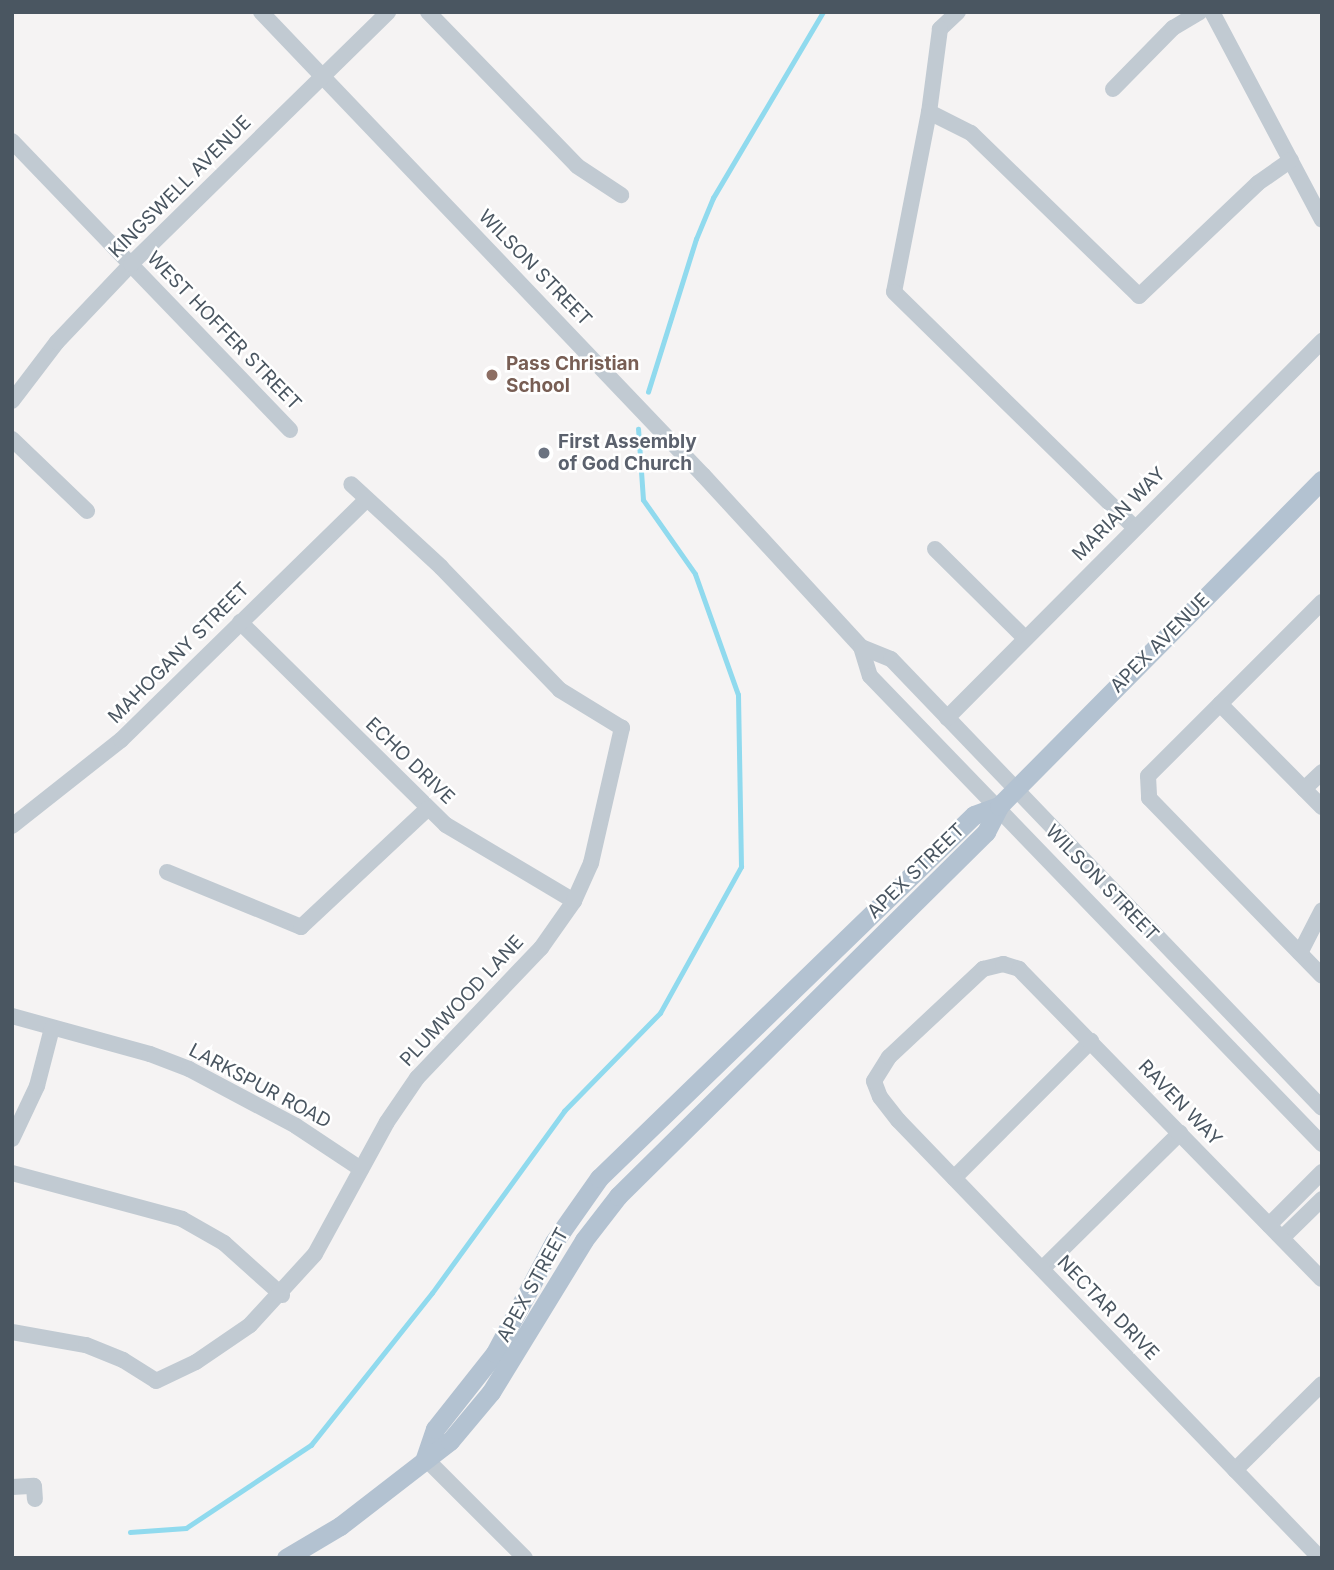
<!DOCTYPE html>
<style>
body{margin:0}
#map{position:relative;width:1334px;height:1570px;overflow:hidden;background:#f5f3f3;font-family:Inter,sans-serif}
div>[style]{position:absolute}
.stream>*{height:4.5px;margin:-2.25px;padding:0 2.25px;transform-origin:2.25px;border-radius:2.25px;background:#90daee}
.minor>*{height:16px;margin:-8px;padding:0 8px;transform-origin:8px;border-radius:8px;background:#c1cad2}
.major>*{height:19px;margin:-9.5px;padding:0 9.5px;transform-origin:9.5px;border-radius:9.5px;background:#b3c2d1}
.dots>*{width:19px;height:19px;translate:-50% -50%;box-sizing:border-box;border:4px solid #fff;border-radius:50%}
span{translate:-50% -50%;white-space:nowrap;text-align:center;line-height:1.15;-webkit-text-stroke:5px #fff;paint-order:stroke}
.street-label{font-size:19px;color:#4a5661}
.education-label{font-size:19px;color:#785e54;font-weight:700}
.left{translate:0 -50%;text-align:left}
.worship-label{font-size:19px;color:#5b616d;font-weight:700}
.frame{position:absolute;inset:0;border:14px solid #4a5661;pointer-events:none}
</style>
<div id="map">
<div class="stream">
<i style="left:648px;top:392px;width:160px;rotate:-72.6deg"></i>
<i style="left:696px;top:239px;width:44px;rotate:-67.5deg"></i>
<i style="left:713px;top:198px;width:216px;rotate:-59.4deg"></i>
<i style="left:130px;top:1532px;width:56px;rotate:-4.1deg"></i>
<i style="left:186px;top:1528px;width:150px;rotate:-33.6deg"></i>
<i style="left:311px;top:1445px;width:194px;rotate:-51.5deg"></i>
<i style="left:432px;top:1293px;width:225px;rotate:-54deg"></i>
<i style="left:564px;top:1111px;width:137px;rotate:-45.6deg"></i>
<i style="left:660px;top:1013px;width:167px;rotate:-61deg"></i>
<i style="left:741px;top:867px;width:172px;rotate:-91deg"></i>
<i style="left:738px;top:695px;width:128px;rotate:-109.6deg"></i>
<i style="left:695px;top:574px;width:90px;rotate:-125.1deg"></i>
<i style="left:643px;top:500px;width:71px;rotate:-94deg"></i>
</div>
<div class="minor">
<i style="left:261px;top:12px;width:640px;rotate:46.33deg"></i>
<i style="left:703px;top:475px;width:234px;rotate:47.4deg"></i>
<i style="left:861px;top:647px;width:30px;rotate:73deg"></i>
<i style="left:870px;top:676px;width:651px;rotate:46deg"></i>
<i style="left:428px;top:12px;width:214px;rotate:45.9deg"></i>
<i style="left:577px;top:166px;width:53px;rotate:33.4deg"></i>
<i style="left:958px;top:12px;width:25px;rotate:137deg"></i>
<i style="left:940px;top:29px;width:84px;rotate:97.5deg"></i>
<i style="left:929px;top:112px;width:183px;rotate:101deg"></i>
<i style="left:894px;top:292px;width:337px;rotate:44.4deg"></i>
<i style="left:1212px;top:12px;width:235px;rotate:62.1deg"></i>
<i style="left:1113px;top:89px;width:86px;rotate:-45.5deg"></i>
<i style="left:1173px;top:28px;width:31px;rotate:-31deg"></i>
<i style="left:929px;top:112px;width:47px;rotate:26.6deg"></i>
<i style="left:971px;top:133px;width:234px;rotate:44.1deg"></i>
<i style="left:1139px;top:296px;width:164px;rotate:-43.5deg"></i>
<i style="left:1258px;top:183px;width:40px;rotate:-34.9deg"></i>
<i style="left:12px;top:141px;width:401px;rotate:46.1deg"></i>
<i style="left:12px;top:401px;width:74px;rotate:-52.7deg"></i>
<i style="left:57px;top:342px;width:108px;rotate:-46.5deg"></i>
<i style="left:131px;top:264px;width:360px;rotate:-44.4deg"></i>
<i style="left:12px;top:439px;width:104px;rotate:43.8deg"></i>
<i style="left:935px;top:549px;width:127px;rotate:44.7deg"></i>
<i style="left:1322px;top:602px;width:246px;rotate:135deg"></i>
<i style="left:1148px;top:776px;width:22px;rotate:87deg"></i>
<i style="left:1149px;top:798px;width:248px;rotate:45.8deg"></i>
<i style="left:240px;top:622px;width:289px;rotate:44.6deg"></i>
<i style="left:446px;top:825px;width:149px;rotate:30.7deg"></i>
<i style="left:861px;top:647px;width:32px;rotate:22deg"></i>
<i style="left:891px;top:659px;width:622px;rotate:46.17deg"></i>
<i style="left:1220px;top:704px;width:145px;rotate:45.3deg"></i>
<i style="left:947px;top:718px;width:532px;rotate:-45.15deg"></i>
<i style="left:1304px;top:789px;width:25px;rotate:-43deg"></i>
<i style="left:12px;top:826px;width:139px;rotate:-38.3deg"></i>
<i style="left:121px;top:740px;width:343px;rotate:-44.4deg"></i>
<i style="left:167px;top:872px;width:145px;rotate:22.3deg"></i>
<i style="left:301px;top:927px;width:173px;rotate:-43.1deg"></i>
<i style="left:1300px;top:953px;width:48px;rotate:-62.9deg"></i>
<i style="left:12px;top:1016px;width:143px;rotate:15.4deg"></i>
<i style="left:150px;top:1054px;width:42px;rotate:21deg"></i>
<i style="left:189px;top:1069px;width:121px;rotate:28deg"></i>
<i style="left:296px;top:1126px;width:78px;rotate:33.5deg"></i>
<i style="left:12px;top:1139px;width:59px;rotate:-64.7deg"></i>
<i style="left:37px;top:1086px;width:60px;rotate:-75.5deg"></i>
<i style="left:12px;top:1173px;width:176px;rotate:15.1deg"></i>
<i style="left:182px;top:1219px;width:48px;rotate:29.7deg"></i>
<i style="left:224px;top:1243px;width:78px;rotate:41.9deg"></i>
<i style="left:954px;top:1178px;width:194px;rotate:-45deg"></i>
<i style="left:1269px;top:1225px;width:75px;rotate:-45deg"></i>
<i style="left:1282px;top:1238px;width:56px;rotate:-44.3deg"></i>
<i style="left:1042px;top:1269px;width:194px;rotate:-44.6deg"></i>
<i style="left:12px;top:1332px;width:75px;rotate:10deg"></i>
<i style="left:86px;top:1345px;width:40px;rotate:22deg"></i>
<i style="left:123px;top:1360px;width:39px;rotate:32deg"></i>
<i style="left:156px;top:1381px;width:44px;rotate:-25.4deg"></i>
<i style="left:196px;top:1362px;width:65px;rotate:-34.4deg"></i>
<i style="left:250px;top:1325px;width:96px;rotate:-47.5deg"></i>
<i style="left:315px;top:1254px;width:150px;rotate:-61.4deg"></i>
<i style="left:387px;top:1122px;width:53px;rotate:-55.7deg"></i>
<i style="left:417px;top:1078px;width:180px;rotate:-46.4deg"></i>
<i style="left:541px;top:948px;width:57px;rotate:-54.9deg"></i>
<i style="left:574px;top:901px;width:42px;rotate:-65.9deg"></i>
<i style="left:591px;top:863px;width:139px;rotate:-77.1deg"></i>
<i style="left:622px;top:728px;width:73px;rotate:-148.5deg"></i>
<i style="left:560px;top:690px;width:171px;rotate:-134.1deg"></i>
<i style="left:441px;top:567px;width:122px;rotate:-137.3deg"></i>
<i style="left:425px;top:1458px;width:141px;rotate:45deg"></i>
<i style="left:1235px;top:1470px;width:122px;rotate:-44.7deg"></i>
<i style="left:12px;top:1487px;width:22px;rotate:-3deg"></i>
<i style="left:34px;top:1486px;width:13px;rotate:86deg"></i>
<i style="left:1320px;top:1558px;width:608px;rotate:-133.93deg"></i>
<i style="left:898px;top:1120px;width:29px;rotate:-128deg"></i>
<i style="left:880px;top:1097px;width:17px;rotate:-111deg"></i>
<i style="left:874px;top:1081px;width:28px;rotate:-58deg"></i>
<i style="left:889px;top:1057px;width:129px;rotate:-43.1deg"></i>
<i style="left:983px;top:969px;width:21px;rotate:-14deg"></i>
<i style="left:1003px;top:964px;width:17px;rotate:17deg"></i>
<i style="left:1019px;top:969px;width:433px;rotate:45.7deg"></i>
</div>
<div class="major">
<i style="left:425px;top:1458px;width:31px;rotate:-71deg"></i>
<i style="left:435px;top:1429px;width:97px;rotate:-51.7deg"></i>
<i style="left:495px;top:1353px;width:126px;rotate:-62deg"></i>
<i style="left:554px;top:1242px;width:78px;rotate:-54.9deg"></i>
<i style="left:599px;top:1178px;width:522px;rotate:-44.07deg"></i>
<i style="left:974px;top:815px;width:27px;rotate:-20deg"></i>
<i style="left:286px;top:1558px;width:63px;rotate:-30.7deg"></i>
<i style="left:340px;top:1526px;width:139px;rotate:-37.7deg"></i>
<i style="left:450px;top:1441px;width:64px;rotate:-50.1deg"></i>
<i style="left:491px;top:1392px;width:178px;rotate:-58.5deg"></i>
<i style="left:584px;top:1240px;width:56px;rotate:-52.3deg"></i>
<i style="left:618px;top:1196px;width:518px;rotate:-44.69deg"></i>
<i style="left:986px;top:832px;width:29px;rotate:-63deg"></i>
<i style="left:999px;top:806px;width:459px;rotate:-45.3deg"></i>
</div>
<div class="dots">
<i style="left:492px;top:375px;background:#8d6e63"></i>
<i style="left:544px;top:453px;background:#6b7280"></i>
</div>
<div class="street-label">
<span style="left:180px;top:187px;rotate:-45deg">KINGSWELL AVENUE</span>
<span style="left:535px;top:268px;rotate:46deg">WILSON STREET</span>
<span style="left:224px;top:331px;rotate:46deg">WEST HOFFER STREET</span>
<span style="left:1119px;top:514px;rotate:-45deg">MARIAN WAY</span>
<span style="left:1160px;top:643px;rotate:-45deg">APEX AVENUE</span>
<span style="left:179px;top:653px;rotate:-45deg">MAHOGANY STREET</span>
<span style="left:410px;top:761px;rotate:44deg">ECHO DRIVE</span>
<span style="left:916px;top:871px;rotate:-44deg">APEX STREET</span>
<span style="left:1102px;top:883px;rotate:46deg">WILSON STREET</span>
<span style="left:462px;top:1001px;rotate:-47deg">PLUMWOOD LANE</span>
<span style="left:260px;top:1086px;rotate:28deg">LARKSPUR ROAD</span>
<span style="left:1180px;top:1103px;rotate:46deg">RAVEN WAY</span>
<span style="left:533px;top:1285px;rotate:-61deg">APEX STREET</span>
<span style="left:1108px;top:1308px;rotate:46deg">NECTAR DRIVE</span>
</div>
<div class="education-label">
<span class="left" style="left:506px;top:375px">Pass Christian<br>School</span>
</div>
<div class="worship-label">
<span class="left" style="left:558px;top:453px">First Assembly<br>of God Church</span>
</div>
<div class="frame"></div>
</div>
